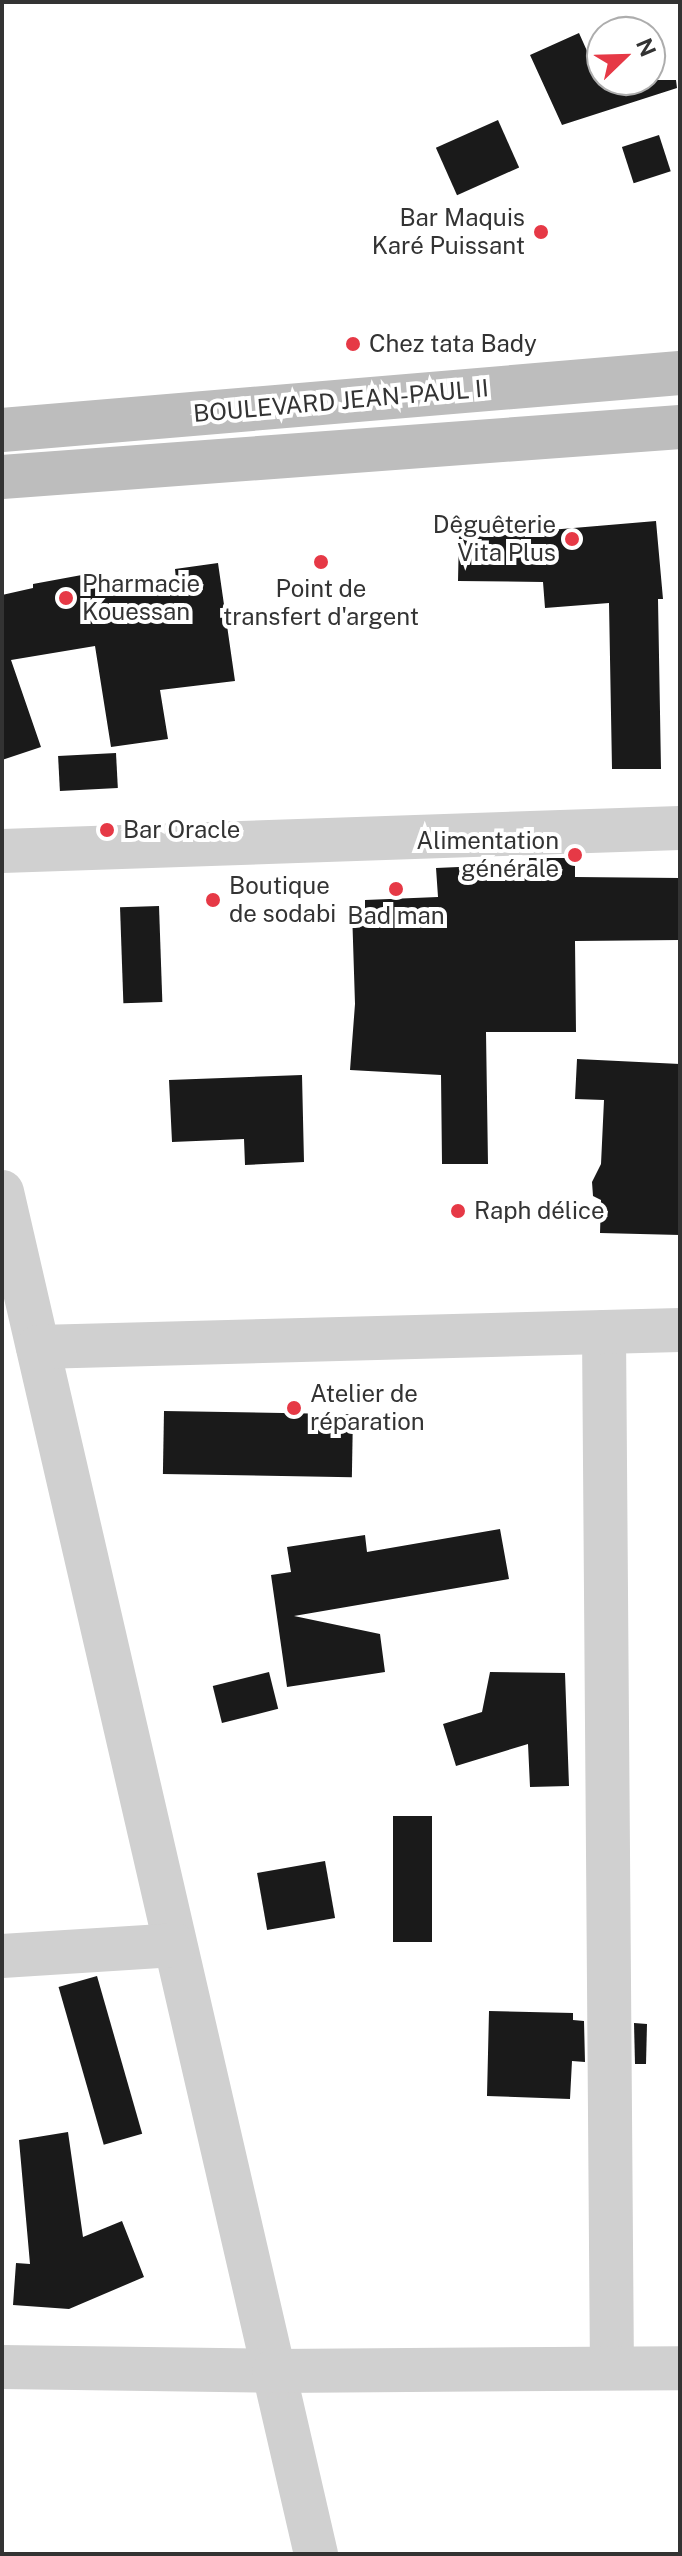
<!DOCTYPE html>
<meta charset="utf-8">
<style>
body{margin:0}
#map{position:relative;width:682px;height:2556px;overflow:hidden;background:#fff;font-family:"Public Sans",sans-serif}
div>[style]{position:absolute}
.building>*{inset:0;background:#1a1a1a;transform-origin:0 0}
.minor>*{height:44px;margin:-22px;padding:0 22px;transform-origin:22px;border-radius:22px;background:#d0d0d0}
.secondary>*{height:44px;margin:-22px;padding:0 22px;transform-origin:22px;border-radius:22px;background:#bdbdbd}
.dots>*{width:22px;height:22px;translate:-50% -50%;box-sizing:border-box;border:4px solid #fff;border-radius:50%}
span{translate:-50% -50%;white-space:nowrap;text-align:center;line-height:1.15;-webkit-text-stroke:8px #fff;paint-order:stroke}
.poi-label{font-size:24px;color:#333}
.right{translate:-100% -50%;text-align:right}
.left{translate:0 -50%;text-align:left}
.street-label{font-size:24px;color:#333}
.frame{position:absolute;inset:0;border:4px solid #333;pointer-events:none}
.north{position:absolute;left:586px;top:16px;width:80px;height:80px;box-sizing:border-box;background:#fff;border:2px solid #adadad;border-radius:50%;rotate:67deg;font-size:22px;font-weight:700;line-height:32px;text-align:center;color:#333}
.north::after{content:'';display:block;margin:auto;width:28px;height:36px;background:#e63946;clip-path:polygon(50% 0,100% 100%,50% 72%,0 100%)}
</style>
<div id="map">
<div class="building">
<i style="clip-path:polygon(579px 33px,600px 80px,676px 80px,677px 88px,562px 125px,530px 55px)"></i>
<i style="left:498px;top:120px;width:52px;height:68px;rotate:66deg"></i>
<i style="left:659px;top:135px;width:38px;height:39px;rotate:72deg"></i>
<i style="clip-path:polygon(656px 521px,663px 599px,658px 599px,661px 769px,612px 769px,609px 603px,545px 608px,543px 582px,458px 581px,459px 534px,538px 535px,538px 531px)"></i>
<i style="clip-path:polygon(218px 563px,235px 681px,160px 690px,168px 739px,111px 747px,95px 646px,11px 660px,41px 747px,2px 760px,2px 595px,33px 588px,33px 584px,98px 572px,101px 590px,176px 579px,175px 569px)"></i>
<i style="left:116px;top:753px;width:35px;height:58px;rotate:87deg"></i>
<i style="clip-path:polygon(529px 858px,575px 858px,575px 877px,680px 878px,680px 940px,575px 941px,576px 1032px,486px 1032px,488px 1164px,442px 1164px,441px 1075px,350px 1070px,355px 1004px,352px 910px,365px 910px,365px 900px,438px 897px,436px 868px,529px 864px)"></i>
<i style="left:159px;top:906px;width:96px;height:39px;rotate:88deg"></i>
<i style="clip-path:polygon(577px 1059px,680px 1064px,680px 1235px,600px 1233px,601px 1200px,593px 1196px,592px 1182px,601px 1164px,604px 1100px,575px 1099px)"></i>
<i style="clip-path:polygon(302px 1075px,304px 1162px,245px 1165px,244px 1139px,172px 1142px,169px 1080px)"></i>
<i style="left:164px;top:1411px;width:189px;height:63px;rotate:1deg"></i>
<i style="clip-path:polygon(500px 1529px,509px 1579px,294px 1616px,380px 1634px,385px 1672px,287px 1687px,271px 1575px,291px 1572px,287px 1547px,365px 1535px,367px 1552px)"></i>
<i style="left:269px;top:1672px;width:38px;height:58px;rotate:76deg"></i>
<i style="clip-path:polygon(490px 1672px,565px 1673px,569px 1786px,530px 1787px,528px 1744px,456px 1766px,443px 1724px,482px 1712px)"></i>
<i style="left:393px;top:1816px;width:39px;height:126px"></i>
<i style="left:325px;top:1861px;width:58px;height:69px;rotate:80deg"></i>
<i style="left:97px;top:1976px;width:164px;height:40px;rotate:74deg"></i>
<i style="clip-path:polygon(489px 2011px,573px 2013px,573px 2020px,584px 2021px,585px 2062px,572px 2061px,570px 2099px,487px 2096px)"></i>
<i style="clip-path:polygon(634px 2023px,647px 2024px,646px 2064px,635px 2064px)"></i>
<i style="clip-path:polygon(68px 2132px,83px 2237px,122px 2221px,144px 2277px,69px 2309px,13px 2305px,16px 2263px,30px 2264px,19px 2140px)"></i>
</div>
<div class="minor">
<i style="left:2px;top:851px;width:678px;rotate:-1.94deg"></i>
<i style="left:2px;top:1192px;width:1398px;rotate:77.02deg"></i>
<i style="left:604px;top:1332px;width:1036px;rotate:89.56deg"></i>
<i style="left:38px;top:1347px;width:642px;rotate:-1.52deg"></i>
<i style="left:2px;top:1956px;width:173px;rotate:-3.6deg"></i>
<i style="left:2px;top:2367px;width:272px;rotate:0.8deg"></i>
<i style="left:274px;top:2371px;width:406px;rotate:-0.4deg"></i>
</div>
<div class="secondary">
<i style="left:2px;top:430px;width:680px;rotate:-4.81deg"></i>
<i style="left:2px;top:477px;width:680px;rotate:-4.22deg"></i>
</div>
<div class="dots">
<i style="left:541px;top:232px;background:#e63946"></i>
<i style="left:353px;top:344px;background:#e63946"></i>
<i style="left:572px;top:539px;background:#e63946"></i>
<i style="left:321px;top:562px;background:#e63946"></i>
<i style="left:66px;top:598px;background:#e63946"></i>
<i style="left:107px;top:830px;background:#e63946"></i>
<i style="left:575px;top:855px;background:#e63946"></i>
<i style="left:396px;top:889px;background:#e63946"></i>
<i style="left:213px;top:900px;background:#e63946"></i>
<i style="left:458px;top:1211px;background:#e63946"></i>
<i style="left:294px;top:1408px;background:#e63946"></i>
</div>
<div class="poi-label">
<span class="right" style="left:525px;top:232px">Bar Maquis<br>Karé Puissant</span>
<span class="left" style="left:369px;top:344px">Chez tata Bady</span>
<span class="right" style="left:556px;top:539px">Dêguêterie<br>Vita Plus</span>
<span class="left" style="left:82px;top:598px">Pharmacie<br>Kouessan</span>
<span style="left:321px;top:603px">Point de<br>transfert d'argent</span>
<span class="left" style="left:123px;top:830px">Bar Oracle</span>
<span class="right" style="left:559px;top:855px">Alimentation<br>générale</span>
<span class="left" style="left:229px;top:900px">Boutique<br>de sodabi</span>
<span style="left:396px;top:916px">Bad man</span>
<span class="left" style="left:474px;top:1211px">Raph délice</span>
<span class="left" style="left:310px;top:1408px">Atelier de<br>réparation</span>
</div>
<div class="street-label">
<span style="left:341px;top:401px;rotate:-5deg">BOULEVARD JEAN-PAUL II</span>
</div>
<div class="frame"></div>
<div class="north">N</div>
</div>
